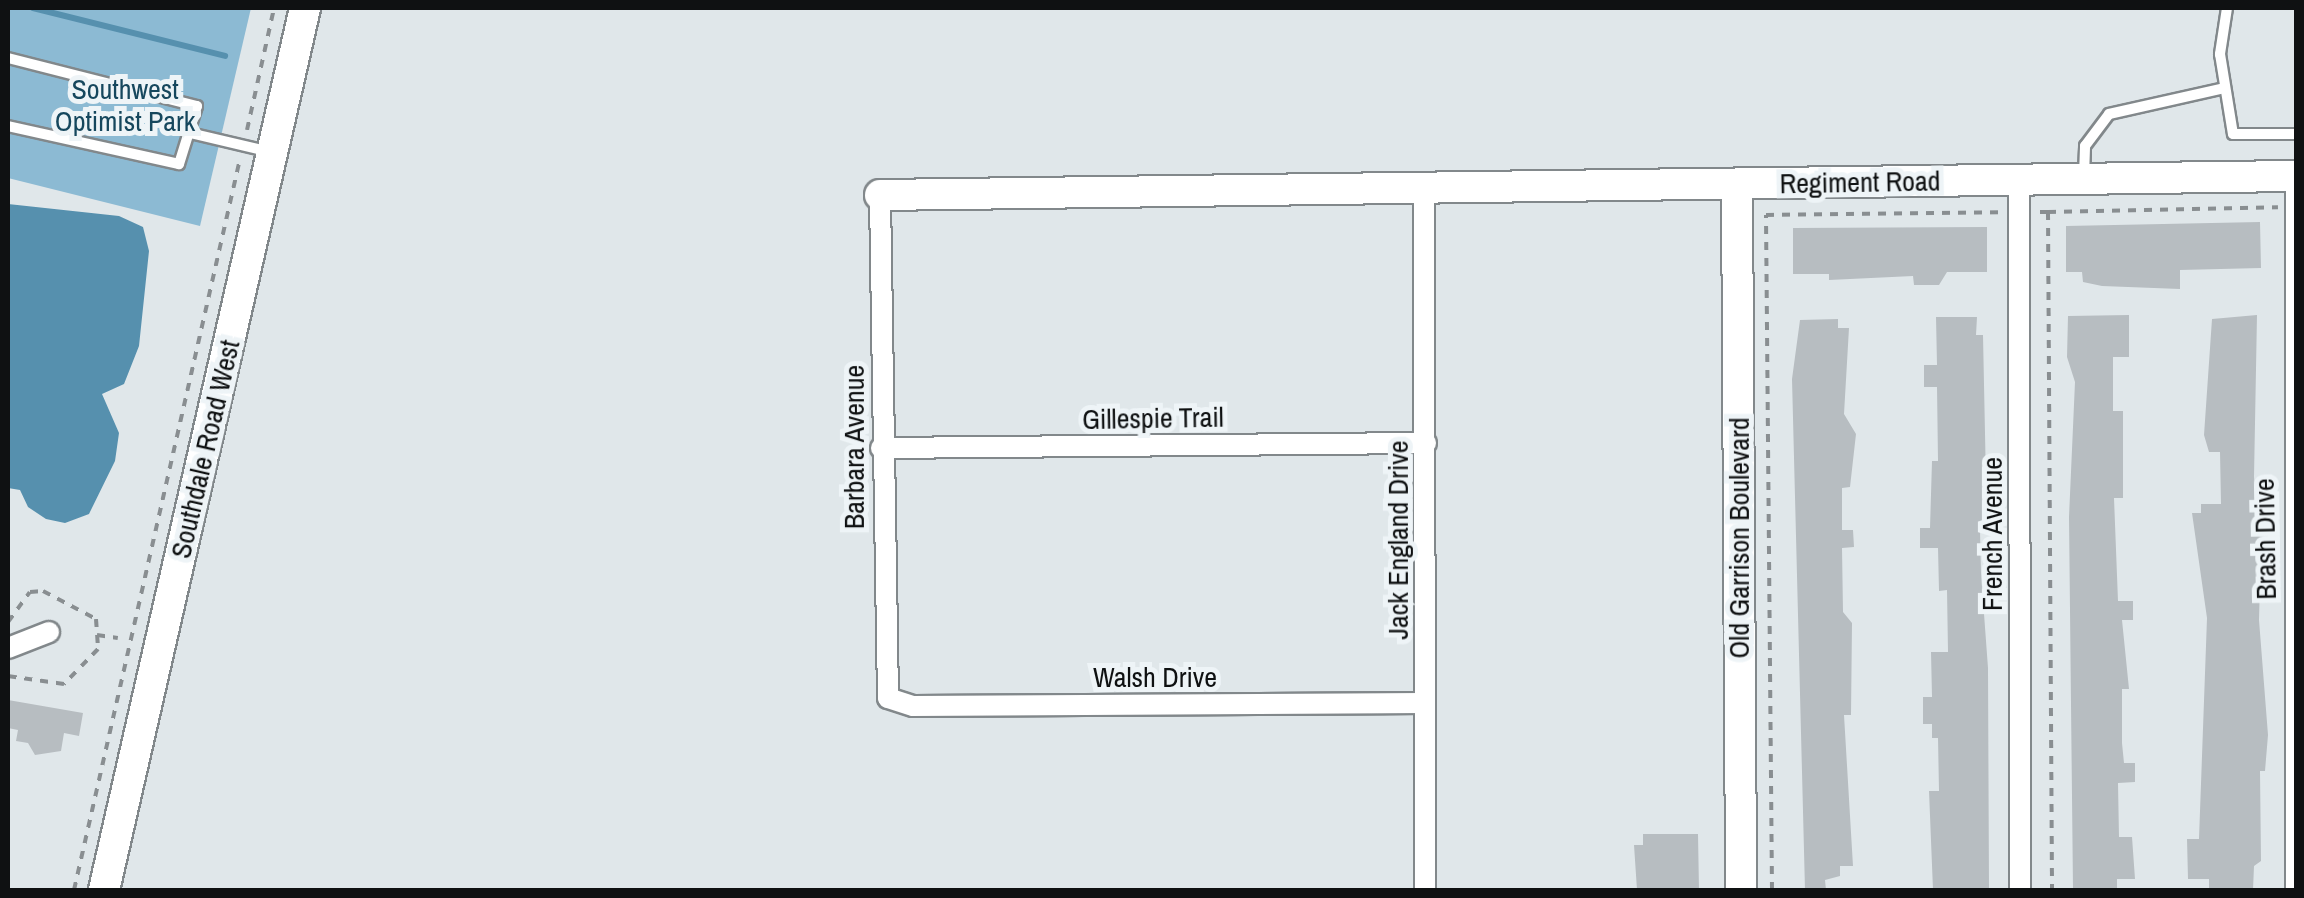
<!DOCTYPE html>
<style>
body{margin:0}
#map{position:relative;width:2304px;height:898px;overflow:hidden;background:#e0e7ea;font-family:"Archivo Narrow",sans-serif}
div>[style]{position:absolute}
.green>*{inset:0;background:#8cbad3}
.water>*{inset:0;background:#5690ae}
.stream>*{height:6px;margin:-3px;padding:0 3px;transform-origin:3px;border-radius:3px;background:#5690ae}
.building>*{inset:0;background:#b7bdc1}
.path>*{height:4px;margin-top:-2px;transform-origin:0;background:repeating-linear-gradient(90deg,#898e91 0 8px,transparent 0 16px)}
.roads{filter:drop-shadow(2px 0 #82888b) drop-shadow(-2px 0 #82888b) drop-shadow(0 2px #82888b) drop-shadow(0 -2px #82888b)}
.lane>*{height:10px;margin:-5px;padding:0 5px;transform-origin:5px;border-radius:5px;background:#fff}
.street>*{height:20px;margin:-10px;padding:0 10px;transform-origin:10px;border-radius:10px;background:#fff}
.secondary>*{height:30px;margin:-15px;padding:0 15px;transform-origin:15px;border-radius:15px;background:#fff}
span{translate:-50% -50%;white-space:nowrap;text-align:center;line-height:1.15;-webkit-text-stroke:10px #eef4f7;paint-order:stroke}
.park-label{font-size:28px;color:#16475d}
.street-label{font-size:28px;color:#0f1112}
.frame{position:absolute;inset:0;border:10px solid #0f1112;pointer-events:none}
</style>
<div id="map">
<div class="green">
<i style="clip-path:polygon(8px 8px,251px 8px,200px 226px,8px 178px)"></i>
</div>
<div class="water">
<i style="clip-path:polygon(8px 204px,119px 216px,143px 227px,149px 251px,139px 346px,124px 384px,102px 394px,119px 433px,115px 461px,89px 514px,65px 523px,46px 519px,28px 507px,20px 490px,8px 488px)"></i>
</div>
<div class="stream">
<i style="left:33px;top:8px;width:198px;rotate:14deg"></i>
</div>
<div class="building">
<i style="clip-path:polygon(2260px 222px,2261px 268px,2180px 270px,2180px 289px,2102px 286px,2083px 282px,2082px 272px,2066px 272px,2066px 226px)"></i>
<i style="clip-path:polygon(1987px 227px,1987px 272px,1947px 272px,1939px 285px,1914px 285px,1913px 276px,1829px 280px,1829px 274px,1793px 274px,1793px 228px)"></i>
<i style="clip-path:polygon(2129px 315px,2129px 357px,2113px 357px,2113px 411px,2123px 411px,2123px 498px,2114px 498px,2118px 601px,2133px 601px,2133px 620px,2122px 620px,2129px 689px,2122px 689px,2122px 743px,2124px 763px,2135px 763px,2135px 782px,2118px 783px,2119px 837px,2132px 837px,2135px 879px,2117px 879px,2117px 890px,2073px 890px,2069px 517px,2075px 382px,2067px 357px,2068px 316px)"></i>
<i style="clip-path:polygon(2257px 315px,2254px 477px,2258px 524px,2267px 524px,2268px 542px,2261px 547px,2259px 620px,2268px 735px,2265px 771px,2260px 771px,2261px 861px,2254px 866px,2253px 890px,2209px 890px,2209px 879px,2188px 879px,2187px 839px,2199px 839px,2207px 618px,2192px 513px,2201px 513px,2201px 504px,2221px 504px,2220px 452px,2209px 452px,2204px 435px,2212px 319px)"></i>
<i style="clip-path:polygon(1936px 317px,1977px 317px,1976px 335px,1983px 335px,1987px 531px,1980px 531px,1981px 573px,1988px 668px,1989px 890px,1933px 890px,1929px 791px,1939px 791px,1938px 738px,1932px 738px,1932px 724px,1923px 724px,1923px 697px,1932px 697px,1931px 652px,1948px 652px,1947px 590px,1939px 591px,1938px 548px,1920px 548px,1920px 528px,1930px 528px,1932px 461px,1938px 461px,1937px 387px,1924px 387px,1924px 365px,1937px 365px)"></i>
<i style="clip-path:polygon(1838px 319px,1838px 328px,1849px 328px,1844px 414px,1856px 434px,1850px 487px,1842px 488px,1842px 530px,1853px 530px,1854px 547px,1842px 548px,1843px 612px,1852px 623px,1851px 715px,1844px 715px,1853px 866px,1840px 866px,1840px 876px,1825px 880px,1826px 890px,1805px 890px,1792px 379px,1800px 320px)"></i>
<i style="clip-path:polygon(8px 700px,83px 713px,79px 736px,64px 733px,61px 751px,35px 755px,28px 743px,16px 741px,18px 730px,8px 728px)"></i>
<i style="clip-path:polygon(1643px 834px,1698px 834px,1699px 890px,1637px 890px,1634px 845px,1643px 845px)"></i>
</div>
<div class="path">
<i style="left:247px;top:130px;width:125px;rotate:-77.5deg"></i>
<i style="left:2040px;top:212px;width:8px"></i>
<i style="left:2048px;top:212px;width:678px;rotate:89.66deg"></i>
<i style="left:2048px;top:212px;width:230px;rotate:-1.2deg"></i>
<i style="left:8px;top:622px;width:37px;rotate:-54deg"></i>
<i style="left:30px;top:592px;width:13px;rotate:-4deg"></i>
<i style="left:43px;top:591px;width:60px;rotate:27.8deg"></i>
<i style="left:96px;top:619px;width:30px;rotate:86deg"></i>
<i style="left:98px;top:649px;width:49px;rotate:134.2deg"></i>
<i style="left:64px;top:684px;width:57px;rotate:-171.9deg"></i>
<i style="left:97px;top:635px;width:21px;rotate:8deg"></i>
<i style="left:74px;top:890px;width:750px;rotate:-77.21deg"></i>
<i style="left:1772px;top:890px;width:675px;rotate:-90.51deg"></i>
<i style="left:1766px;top:215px;width:235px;rotate:-0.7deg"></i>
</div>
<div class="roads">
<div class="lane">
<i style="left:2227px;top:8px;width:47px;rotate:98.7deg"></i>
<i style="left:2220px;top:54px;width:81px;rotate:80.8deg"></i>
<i style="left:2233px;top:134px;width:63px"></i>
<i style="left:8px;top:58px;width:195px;rotate:14.3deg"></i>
<i style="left:197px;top:106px;width:61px;rotate:107.2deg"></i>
<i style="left:179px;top:164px;width:175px;rotate:-167.5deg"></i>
<i style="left:190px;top:133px;width:79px;rotate:13.2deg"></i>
<i style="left:2084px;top:176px;width:30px;rotate:-88deg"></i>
<i style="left:2085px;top:146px;width:40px;rotate:-53deg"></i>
<i style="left:2109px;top:114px;width:118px;rotate:-12.7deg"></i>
</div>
<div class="street">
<i style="left:2019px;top:178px;width:712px;rotate:89.92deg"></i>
<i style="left:1424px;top:190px;width:700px;rotate:89.92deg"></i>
<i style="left:880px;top:195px;width:503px;rotate:89.09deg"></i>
<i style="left:888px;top:698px;width:26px;rotate:18deg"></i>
<i style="left:913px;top:706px;width:511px;rotate:-0.34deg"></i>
<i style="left:881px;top:448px;width:545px;rotate:-0.53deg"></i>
<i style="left:8px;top:648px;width:44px;rotate:-21.3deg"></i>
<i style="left:2296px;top:890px;width:704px;rotate:-90deg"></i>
</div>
<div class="secondary">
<i style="left:1737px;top:185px;width:705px;rotate:89.67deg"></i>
<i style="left:880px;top:195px;width:1416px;rotate:-0.77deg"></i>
<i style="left:104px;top:890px;width:905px;rotate:-77.16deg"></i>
</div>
</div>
<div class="park-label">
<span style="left:125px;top:105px">Southwest<br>Optimist Park</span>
</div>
<div class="street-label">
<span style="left:1860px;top:182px;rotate:-1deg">Regiment Road</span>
<span style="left:1153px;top:418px;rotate:-1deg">Gillespie Trail</span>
<span style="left:854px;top:447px;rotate:-90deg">Barbara Avenue</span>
<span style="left:205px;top:449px;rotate:-77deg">Southdale Road West</span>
<span style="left:1992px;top:534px;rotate:-90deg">French Avenue</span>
<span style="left:1739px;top:538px;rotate:-90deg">Old Garrison Boulevard</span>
<span style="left:2265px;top:539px;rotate:-91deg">Brash Drive</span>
<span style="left:1398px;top:540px;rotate:-90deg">Jack England Drive</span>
<span style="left:1155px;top:677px">Walsh Drive</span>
</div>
<div class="frame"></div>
</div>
